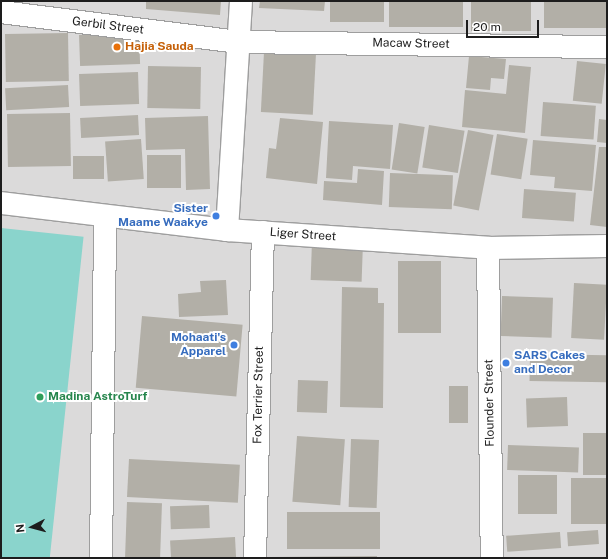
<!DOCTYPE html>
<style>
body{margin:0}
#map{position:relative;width:608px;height:559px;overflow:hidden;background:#edece4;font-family:"Public Sans",sans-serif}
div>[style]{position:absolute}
.residential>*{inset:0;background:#dbdada;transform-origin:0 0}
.pitch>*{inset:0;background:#8ad4cc;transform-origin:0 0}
.building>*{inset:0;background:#b2afa7;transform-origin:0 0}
.roads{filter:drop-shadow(1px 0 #9e9e9e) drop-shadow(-1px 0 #9e9e9e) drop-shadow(0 1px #9e9e9e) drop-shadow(0 -1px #9e9e9e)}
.street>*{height:22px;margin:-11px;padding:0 11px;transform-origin:11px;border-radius:11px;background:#fff}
.dots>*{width:11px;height:11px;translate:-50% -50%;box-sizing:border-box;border:2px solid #fff;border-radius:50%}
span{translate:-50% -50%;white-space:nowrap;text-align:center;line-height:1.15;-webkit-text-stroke:4px #fff;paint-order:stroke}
.street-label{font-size:12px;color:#1d1d1d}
.food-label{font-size:12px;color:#c56008;font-weight:700}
.left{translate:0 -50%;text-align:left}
.shop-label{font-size:12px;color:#366cbe;font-weight:700}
.right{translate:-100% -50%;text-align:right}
.leisure-label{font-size:12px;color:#27864d;font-weight:700}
.frame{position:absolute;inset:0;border:2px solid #1d1d1d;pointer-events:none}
.north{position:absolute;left:12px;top:507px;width:40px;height:40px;-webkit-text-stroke:3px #fff;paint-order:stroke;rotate:264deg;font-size:11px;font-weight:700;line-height:16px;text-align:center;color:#1d1d1d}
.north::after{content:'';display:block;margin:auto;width:14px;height:18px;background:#1d1d1d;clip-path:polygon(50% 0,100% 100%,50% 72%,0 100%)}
.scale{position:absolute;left:466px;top:20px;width:73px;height:18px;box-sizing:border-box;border:2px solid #1d1d1d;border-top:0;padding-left:5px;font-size:12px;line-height:14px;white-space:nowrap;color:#1d1d1d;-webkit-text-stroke:3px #fff;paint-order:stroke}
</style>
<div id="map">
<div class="residential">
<i style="left:1px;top:1px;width:606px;height:557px"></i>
</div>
<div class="pitch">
<i style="left:1px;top:228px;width:83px;height:330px;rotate:6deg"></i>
</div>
<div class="building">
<i style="clip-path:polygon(146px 1px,221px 1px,220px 15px,146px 9px)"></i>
<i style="clip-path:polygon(260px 1px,325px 1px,324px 11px,259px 8px)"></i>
<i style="left:330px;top:1px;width:54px;height:21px"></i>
<i style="left:389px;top:1px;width:74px;height:26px"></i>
<i style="left:471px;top:1px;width:60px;height:30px"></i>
<i style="left:544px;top:1px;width:63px;height:27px"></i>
<i style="left:68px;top:33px;width:48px;height:63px;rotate:89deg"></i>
<i style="left:139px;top:33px;width:31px;height:60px;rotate:88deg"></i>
<i style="left:264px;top:52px;width:52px;height:60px;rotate:3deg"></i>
<i style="clip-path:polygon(469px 56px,506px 59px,504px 79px,491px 78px,490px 90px,466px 88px)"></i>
<i style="left:577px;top:61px;width:29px;height:40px;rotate:6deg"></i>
<i style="clip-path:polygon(509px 65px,531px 67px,525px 133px,462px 127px,465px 90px,506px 94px)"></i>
<i style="left:148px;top:66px;width:53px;height:42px;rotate:1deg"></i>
<i style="left:138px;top:72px;width:32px;height:59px;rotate:88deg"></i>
<i style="left:68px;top:85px;width:22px;height:63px;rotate:87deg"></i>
<i style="left:543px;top:102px;width:53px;height:34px;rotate:4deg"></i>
<i style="left:70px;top:113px;width:53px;height:63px;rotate:89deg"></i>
<i style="left:138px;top:115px;width:20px;height:58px;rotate:87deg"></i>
<i style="clip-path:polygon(208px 116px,210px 189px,186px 190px,185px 149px,146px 150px,145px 118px)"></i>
<i style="clip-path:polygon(280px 118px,323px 122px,317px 184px,266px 178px,269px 148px,276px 149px)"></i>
<i style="clip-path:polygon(599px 119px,607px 120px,607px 143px,597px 142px)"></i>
<i style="clip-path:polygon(329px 121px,393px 125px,390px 169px,353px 166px,352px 180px,326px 178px)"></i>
<i style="left:399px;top:123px;width:26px;height:47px;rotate:9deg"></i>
<i style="left:429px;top:125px;width:36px;height:43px;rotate:9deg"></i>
<i style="left:468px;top:130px;width:26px;height:77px;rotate:11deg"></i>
<i style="left:497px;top:134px;width:31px;height:41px;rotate:9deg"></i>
<i style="left:141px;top:139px;width:40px;height:36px;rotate:86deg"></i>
<i style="clip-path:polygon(533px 140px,596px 145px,592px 191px,554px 188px,555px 177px,530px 175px)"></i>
<i style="clip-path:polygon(599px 147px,607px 147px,607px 227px,590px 225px)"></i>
<i style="left:147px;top:155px;width:34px;height:33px"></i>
<i style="left:73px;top:156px;width:31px;height:23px"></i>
<i style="clip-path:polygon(358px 169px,384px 171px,382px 205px,323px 200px,324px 181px,357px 183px)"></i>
<i style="left:390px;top:173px;width:63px;height:34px;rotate:2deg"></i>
<i style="left:524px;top:189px;width:52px;height:29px;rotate:4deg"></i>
<i style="left:312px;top:241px;width:51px;height:39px;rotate:2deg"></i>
<i style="left:398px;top:261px;width:43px;height:72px"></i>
<i style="clip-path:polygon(226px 280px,228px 315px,179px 317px,178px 294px,201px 292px,200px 281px)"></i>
<i style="left:574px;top:283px;width:33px;height:55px;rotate:3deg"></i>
<i style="clip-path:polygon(342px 287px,378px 288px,378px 303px,384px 303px,383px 408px,340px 407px)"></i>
<i style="left:502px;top:296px;width:51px;height:40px;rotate:2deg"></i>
<i style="left:142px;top:316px;width:101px;height:72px;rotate:5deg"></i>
<i style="left:530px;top:354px;width:77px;height:27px;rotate:1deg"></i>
<i style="left:298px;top:380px;width:30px;height:32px;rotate:2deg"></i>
<i style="left:449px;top:386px;width:19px;height:37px"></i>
<i style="left:567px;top:397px;width:29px;height:41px;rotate:88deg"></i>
<i style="left:583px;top:433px;width:24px;height:42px"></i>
<i style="left:297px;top:436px;width:48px;height:66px;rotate:4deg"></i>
<i style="left:351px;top:439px;width:28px;height:68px;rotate:2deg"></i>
<i style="left:508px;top:445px;width:71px;height:25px;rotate:2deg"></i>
<i style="left:129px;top:459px;width:111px;height:38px;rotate:3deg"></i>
<i style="left:518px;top:475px;width:39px;height:39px"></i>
<i style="left:571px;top:478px;width:36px;height:46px"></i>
<i style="left:127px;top:502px;width:35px;height:56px;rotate:2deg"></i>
<i style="left:209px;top:505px;width:23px;height:39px;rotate:88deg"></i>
<i style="left:380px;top:512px;width:37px;height:93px;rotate:90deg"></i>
<i style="left:598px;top:530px;width:14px;height:31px;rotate:86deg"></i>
<i style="left:560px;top:532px;width:16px;height:54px;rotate:86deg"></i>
<i style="left:235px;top:537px;width:21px;height:65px;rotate:87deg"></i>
<i style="clip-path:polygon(377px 556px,377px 558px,271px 558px,271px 557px)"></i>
</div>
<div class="roads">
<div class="street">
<i style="left:1px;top:12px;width:240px;rotate:7.2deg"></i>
<i style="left:239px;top:42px;width:368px;rotate:0.8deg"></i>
<i style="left:1px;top:203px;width:228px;rotate:6.8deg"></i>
<i style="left:227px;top:230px;width:262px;rotate:3.9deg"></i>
<i style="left:488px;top:248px;width:119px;rotate:-1deg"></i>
<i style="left:227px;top:230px;width:229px;rotate:-86.5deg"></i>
<i style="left:488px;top:248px;width:310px;rotate:89.3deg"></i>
<i style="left:101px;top:558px;width:342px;rotate:-89.3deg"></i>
<i style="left:255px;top:558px;width:326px;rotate:-88.6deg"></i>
</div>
</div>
<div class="dots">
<i style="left:117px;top:47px;background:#e8710a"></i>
<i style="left:216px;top:216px;background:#3f7fe0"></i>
<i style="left:234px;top:345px;background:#3f7fe0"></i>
<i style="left:506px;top:363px;background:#3f7fe0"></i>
<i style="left:40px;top:397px;background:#2e9e5b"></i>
</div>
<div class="street-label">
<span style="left:108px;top:26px;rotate:7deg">Gerbil Street</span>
<span style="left:411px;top:44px;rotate:1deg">Macaw Street</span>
<span style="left:303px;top:235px;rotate:4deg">Liger Street</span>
<span style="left:259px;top:395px;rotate:-89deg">Fox Terrier Street</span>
<span style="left:490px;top:403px;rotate:-91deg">Flounder Street</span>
</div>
<div class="food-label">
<span class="left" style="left:125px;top:47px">Hajia Sauda</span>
</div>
<div class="shop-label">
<span class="right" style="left:208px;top:216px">Sister<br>Maame Waakye</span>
<span class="right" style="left:226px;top:345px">Mohaati's<br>Apparel</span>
<span class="left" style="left:514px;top:363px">SARS Cakes<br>and Decor</span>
</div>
<div class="leisure-label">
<span class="left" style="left:48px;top:397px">Madina AstroTurf</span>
</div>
<div class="frame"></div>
<div class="north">N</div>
<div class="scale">20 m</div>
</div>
